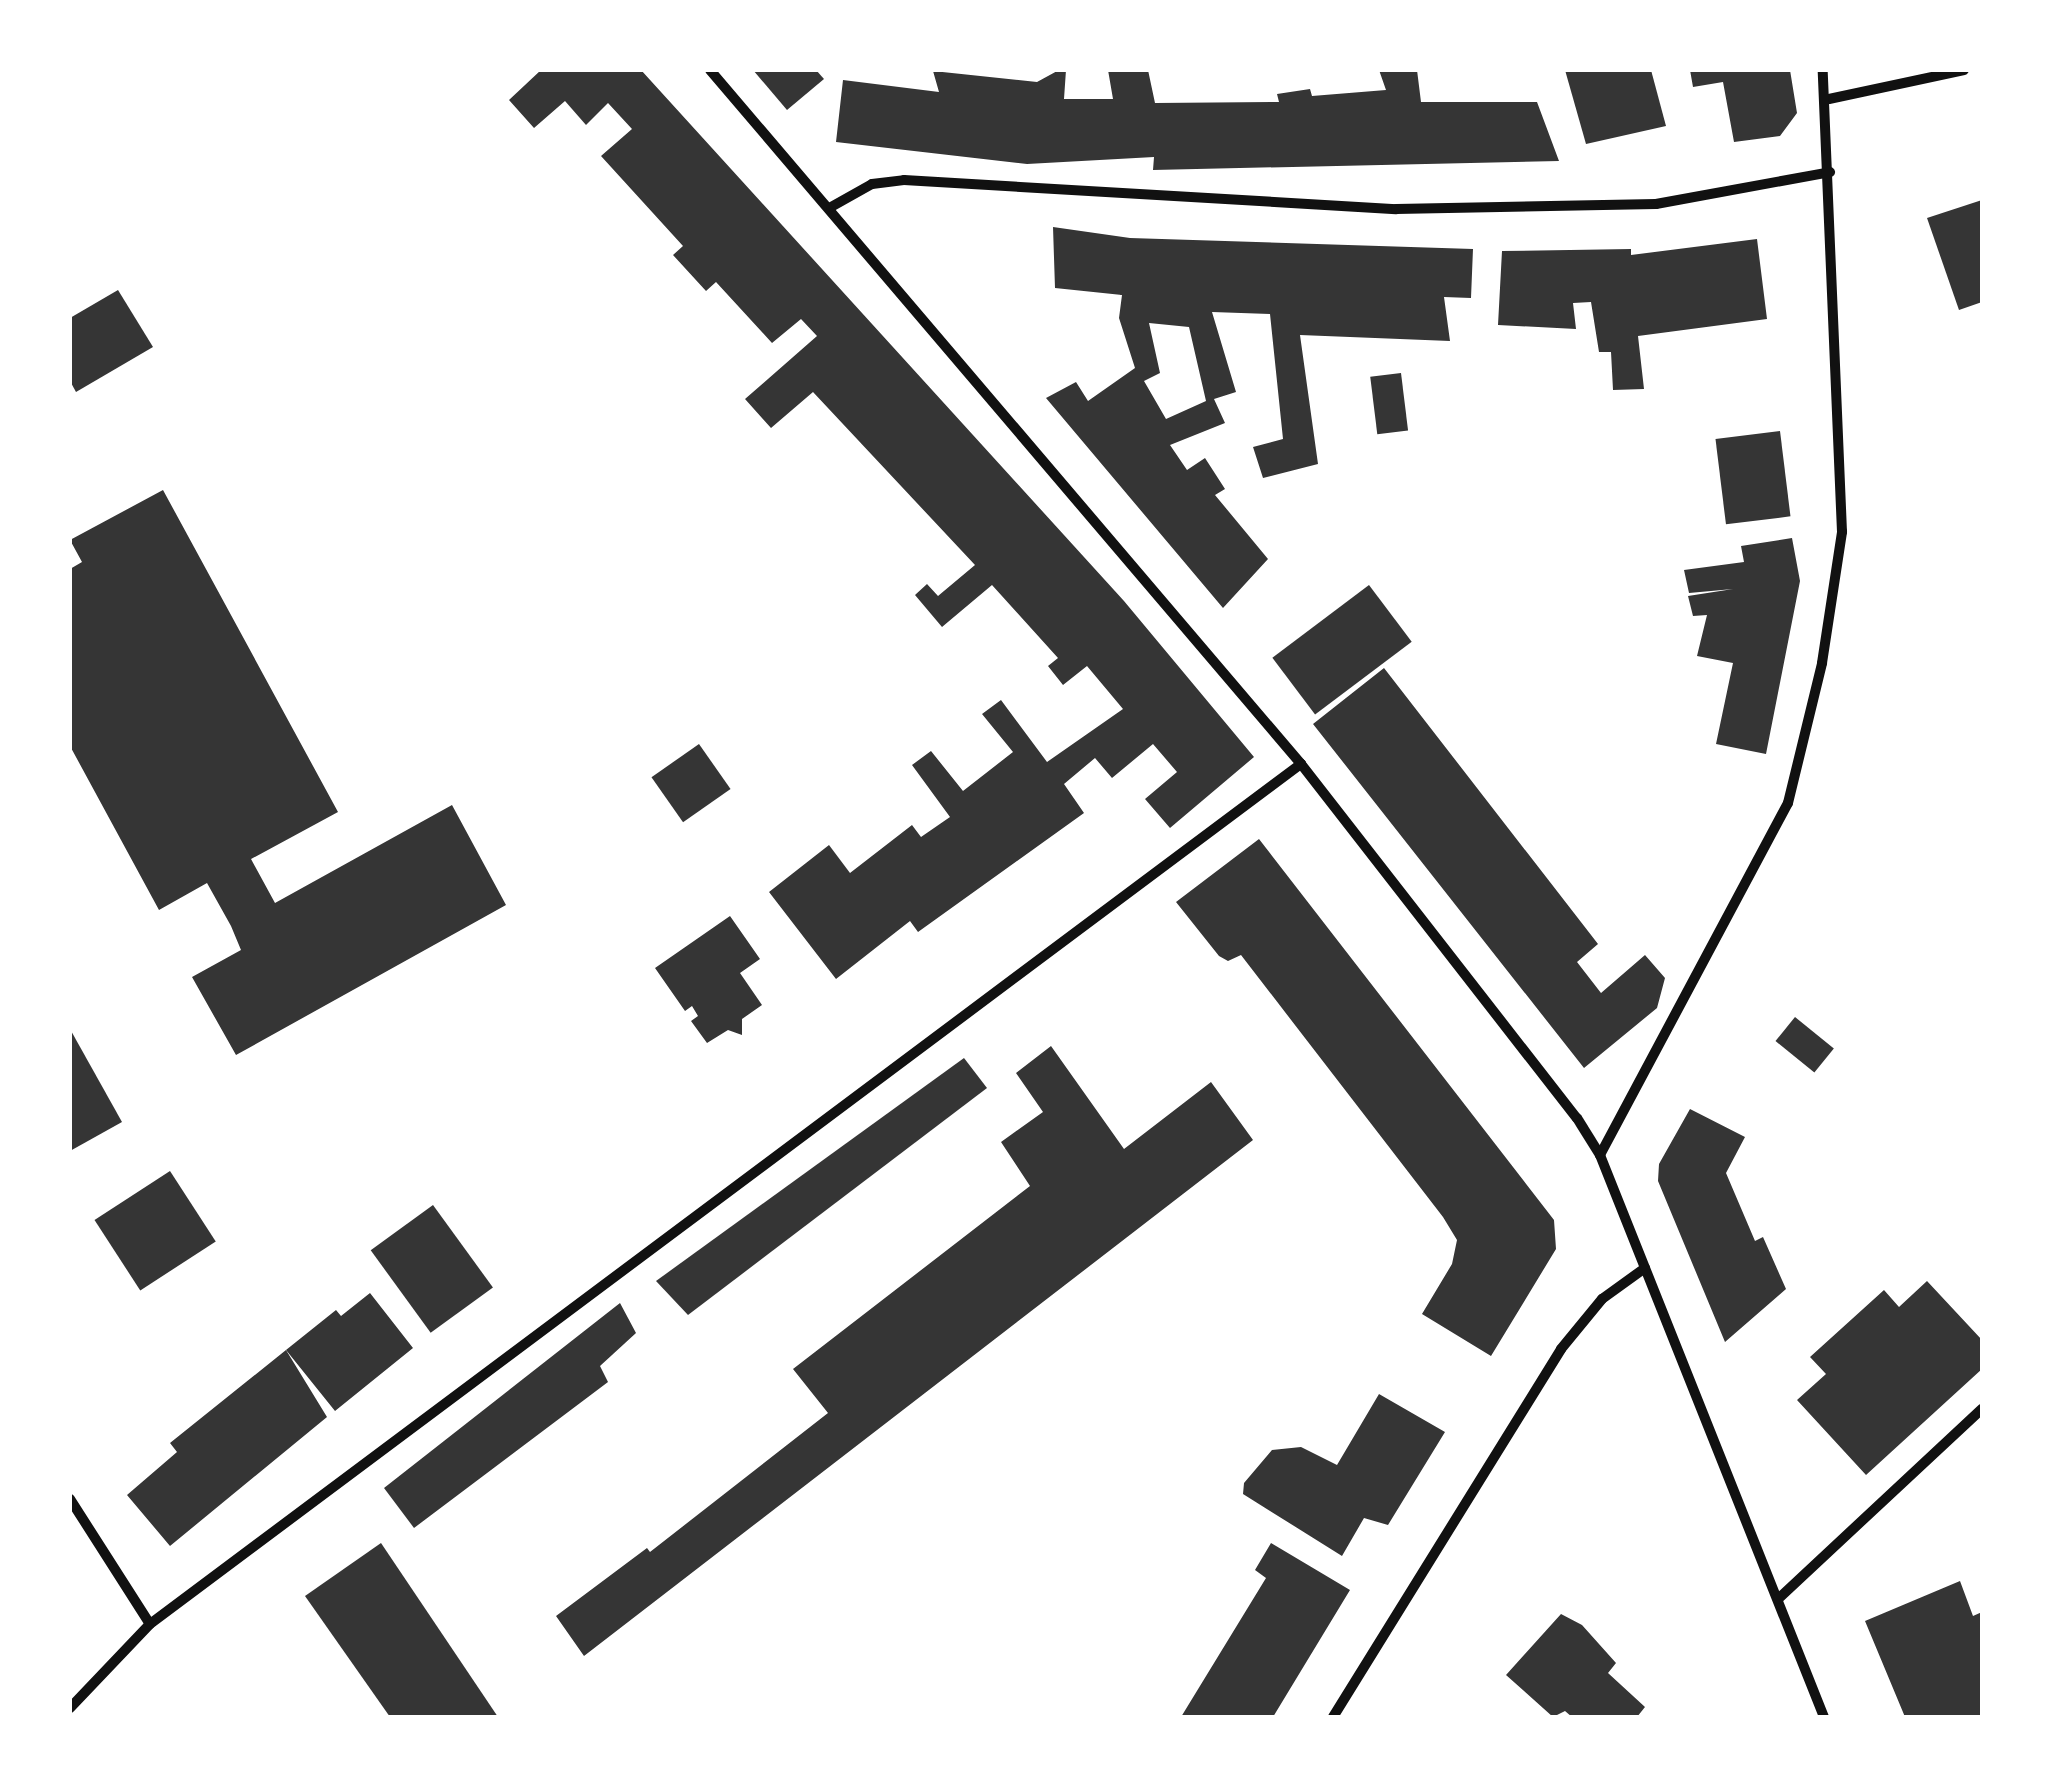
<!DOCTYPE html>
<style>
body{margin:0}
#map{position:relative;width:2052px;height:1787px;overflow:hidden;background:#fff;font-family:Barlow,sans-serif}
div>[style]{position:absolute}
.building>*{inset:0;background:#353535;transform-origin:0 0}
.minor>*{height:10px;margin:-5px;padding:0 5px;transform-origin:5px;border-radius:5px;background:#111}
span{translate:-50% -50%;white-space:nowrap;text-align:center;line-height:1.15;-webkit-text-stroke:10px #fff;paint-order:stroke}
.frame{position:absolute;inset:0;border:72px solid #fff;pointer-events:none}
</style>
<div id="map">
<div class="building">
<i style="clip-path:polygon(541px 70px,641px 70px,1124px 601px,1254px 757px,1170px 828px,1145px 799px,1177px 772px,1153px 744px,1112px 778px,1095px 758px,1064px 784px,1084px 813px,918px 932px,910px 921px,836px 979px,769px 892px,829px 845px,850px 873px,912px 825px,921px 837px,950px 817px,912px 765px,931px 751px,963px 791px,1013px 752px,982px 714px,1001px 700px,1047px 762px,1123px 709px,1087px 666px,1063px 685px,1048px 666px,1058px 658px,992px 585px,942px 627px,915px 595px,927px 584px,938px 596px,975px 565px,813px 392px,771px 428px,745px 399px,817px 336px,801px 319px,772px 343px,716px 282px,706px 291px,673px 255px,683px 246px,601px 156px,632px 129px,608px 103px,586px 125px,565px 101px,534px 128px,509px 100px)"></i>
<i style="clip-path:polygon(753px 70px,816px 70px,824px 79px,787px 110px)"></i>
<i style="clip-path:polygon(1059px 70px,1066px 70px,1064px 99px,1113px 99px,1108px 70px,1148px 70px,1155px 103px,1279px 102px,1277px 94px,1310px 89px,1312px 96px,1386px 90px,1379px 70px,1417px 70px,1421px 102px,1537px 102px,1559px 161px,1153px 170px,1154px 157px,1027px 164px,836px 142px,843px 80px,939px 92px,933px 71px,1037px 82px)"></i>
<i style="clip-path:polygon(1565px 70px,1651px 70px,1666px 126px,1586px 144px)"></i>
<i style="clip-path:polygon(1690px 70px,1790px 70px,1797px 113px,1780px 136px,1734px 142px,1723px 82px,1693px 87px)"></i>
<i style="clip-path:polygon(1982px 200px,1982px 302px,1959px 310px,1927px 218px)"></i>
<i style="clip-path:polygon(evenodd,1053px 227px,1130px 238px,1473px 249px,1471px 298px,1444px 297px,1450px 341px,1300px 335px,1318px 464px,1263px 478px,1253px 447px,1283px 439px,1270px 314px,1212px 312px,1236px 392px,1214px 399px,1225px 423px,1170px 445px,1187px 470px,1205px 458px,1225px 489px,1215px 495px,1268px 559px,1223px 608px,1046px 398px,1076px 382px,1088px 401px,1135px 368px,1119px 318px,1122px 295px,1055px 288px,1053px 227px,1149px 323px,1189px 327px,1206px 401px,1166px 419px,1144px 381px,1160px 373px,1149px 323px)"></i>
<i style="clip-path:polygon(1757px 239px,1767px 319px,1638px 336px,1644px 389px,1613px 390px,1611px 352px,1599px 352px,1591px 302px,1573px 303px,1576px 329px,1498px 325px,1502px 251px,1631px 249px,1631px 255px)"></i>
<i style="clip-path:polygon(118px 290px,153px 347px,76px 392px,70px 381px,70px 318px)"></i>
<i style="left:1401px;top:373px;width:58px;height:31px;rotate:83deg"></i>
<i style="left:1780px;top:431px;width:86px;height:65px;rotate:83deg"></i>
<i style="clip-path:polygon(163px 490px,338px 812px,251px 859px,275px 903px,452px 805px,506px 905px,236px 1055px,192px 977px,241px 950px,231px 926px,207px 883px,159px 910px,70px 746px,70px 569px,82px 562px,70px 540px)"></i>
<i style="clip-path:polygon(1792px 538px,1800px 581px,1766px 754px,1716px 744px,1733px 663px,1697px 656px,1707px 615px,1693px 616px,1688px 596px,1733px 589px,1689px 593px,1684px 570px,1744px 562px,1741px 546px)"></i>
<i style="left:1369px;top:585px;width:71px;height:121px;rotate:53deg"></i>
<i style="clip-path:polygon(1384px 668px,1598px 944px,1577px 962px,1601px 993px,1645px 955px,1665px 978px,1657px 1008px,1584px 1068px,1313px 724px)"></i>
<i style="left:699px;top:744px;width:55px;height:58px;rotate:55deg"></i>
<i style="clip-path:polygon(1259px 839px,1554px 1220px,1556px 1249px,1491px 1356px,1422px 1314px,1452px 1264px,1457px 1240px,1443px 1217px,1241px 955px,1228px 961px,1219px 956px,1176px 902px)"></i>
<i style="clip-path:polygon(730px 916px,760px 959px,740px 973px,762px 1005px,742px 1019px,742px 1035px,728px 1030px,707px 1043px,691px 1021px,698px 1016px,692px 1006px,685px 1011px,655px 968px)"></i>
<i style="left:1795px;top:1017px;width:50px;height:31px;rotate:39deg"></i>
<i style="clip-path:polygon(70px 1029px,122px 1122px,70px 1151px)"></i>
<i style="clip-path:polygon(1051px 1046px,1124px 1149px,1211px 1082px,1253px 1140px,584px 1656px,556px 1616px,647px 1548px,650px 1552px,828px 1413px,793px 1369px,1030px 1186px,1001px 1142px,1043px 1112px,1016px 1073px)"></i>
<i style="clip-path:polygon(964px 1058px,987px 1088px,688px 1315px,656px 1281px)"></i>
<i style="clip-path:polygon(1690px 1109px,1745px 1137px,1726px 1173px,1755px 1241px,1763px 1237px,1786px 1289px,1725px 1342px,1658px 1181px,1659px 1164px)"></i>
<i style="left:170px;top:1171px;width:84px;height:90px;rotate:57deg"></i>
<i style="left:433px;top:1205px;width:102px;height:77px;rotate:54deg"></i>
<i style="clip-path:polygon(1927px 1281px,1982px 1340px,1982px 1369px,1866px 1475px,1797px 1400px,1826px 1374px,1810px 1357px,1884px 1290px,1899px 1307px)"></i>
<i style="clip-path:polygon(370px 1293px,413px 1348px,335px 1411px,286px 1350px,336px 1310px,341px 1316px)"></i>
<i style="clip-path:polygon(620px 1303px,636px 1333px,600px 1366px,608px 1382px,414px 1528px,384px 1488px)"></i>
<i style="clip-path:polygon(286px 1350px,327px 1417px,170px 1546px,127px 1495px,177px 1452px,170px 1443px)"></i>
<i style="clip-path:polygon(1379px 1394px,1445px 1432px,1388px 1525px,1364px 1518px,1342px 1556px,1243px 1494px,1244px 1483px,1272px 1450px,1301px 1447px,1337px 1465px)"></i>
<i style="clip-path:polygon(381px 1543px,498px 1717px,390px 1717px,305px 1596px)"></i>
<i style="clip-path:polygon(1271px 1543px,1350px 1590px,1273px 1717px,1181px 1717px,1266px 1578px,1255px 1570px)"></i>
<i style="clip-path:polygon(1960px 1581px,1973px 1616px,1982px 1612px,1982px 1717px,1905px 1717px,1865px 1621px)"></i>
<i style="clip-path:polygon(1561px 1614px,1582px 1625px,1616px 1663px,1608px 1673px,1645px 1707px,1637px 1717px,1572px 1717px,1565px 1711px,1553px 1717px,1506px 1675px)"></i>
</div>
<div class="minor">
<i style="left:710px;top:70px;width:912px;rotate:49.58deg"></i>
<i style="left:1301px;top:764px;width:449px;rotate:52.1deg"></i>
<i style="left:1577px;top:1118px;width:44px;rotate:58.1deg"></i>
<i style="left:1600px;top:1155px;width:605px;rotate:68.27deg"></i>
<i style="left:1829px;top:99px;width:138px;rotate:-12.1deg"></i>
<i style="left:831px;top:207px;width:47px;rotate:-29.3deg"></i>
<i style="left:872px;top:184px;width:32px;rotate:-7deg"></i>
<i style="left:904px;top:180px;width:493px;rotate:3.4deg"></i>
<i style="left:1396px;top:209px;width:260px;rotate:-1.1deg"></i>
<i style="left:1656px;top:204px;width:177px;rotate:-10.4deg"></i>
<i style="left:1600px;top:1155px;width:399px;rotate:-61.9deg"></i>
<i style="left:1788px;top:803px;width:144px;rotate:-76.3deg"></i>
<i style="left:1822px;top:663px;width:133px;rotate:-81.3deg"></i>
<i style="left:1842px;top:532px;width:462px;rotate:-92.4deg"></i>
<i style="left:70px;top:1499px;width:148px;rotate:57.4deg"></i>
<i style="left:1778px;top:1599px;width:279px;rotate:-43deg"></i>
<i style="left:70px;top:1708px;width:116px;rotate:-46.4deg"></i>
<i style="left:150px;top:1624px;width:1437px;rotate:-36.77deg"></i>
<i style="left:1333px;top:1717px;width:433px;rotate:-58.2deg"></i>
<i style="left:1561px;top:1349px;width:65px;rotate:-50.6deg"></i>
<i style="left:1602px;top:1299px;width:53px;rotate:-35.8deg"></i>
</div>
<div class="frame"></div>
</div>
